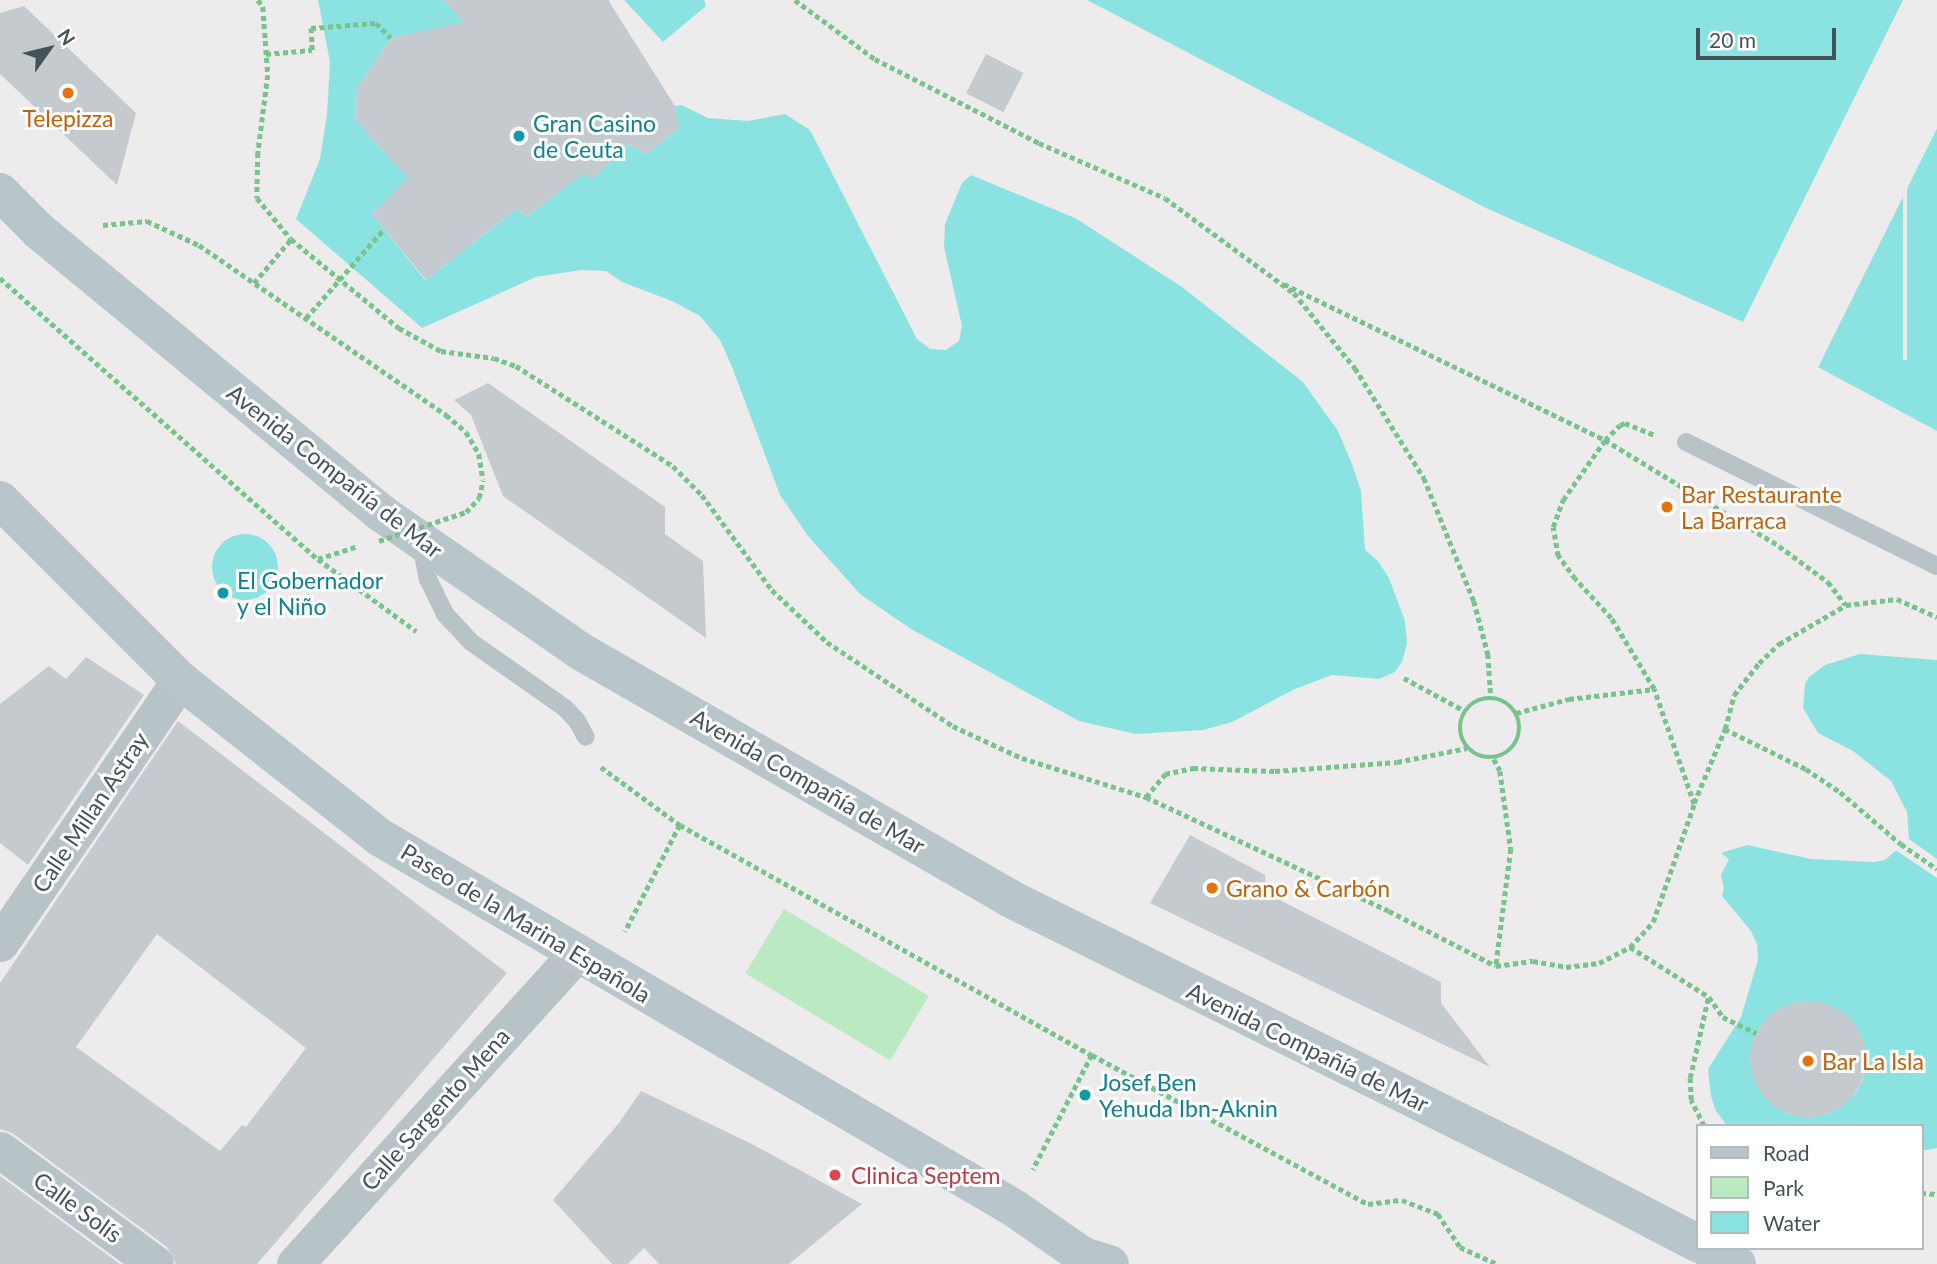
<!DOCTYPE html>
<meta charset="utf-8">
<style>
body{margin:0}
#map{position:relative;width:1937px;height:1264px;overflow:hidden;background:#eeebec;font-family:Lato,sans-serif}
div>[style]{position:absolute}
.green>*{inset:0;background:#bbeac2;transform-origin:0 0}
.water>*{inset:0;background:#8be3e1}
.round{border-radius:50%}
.pier>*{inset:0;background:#eeebec;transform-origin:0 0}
.building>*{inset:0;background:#c5cace;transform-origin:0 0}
.path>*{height:4.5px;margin-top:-2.25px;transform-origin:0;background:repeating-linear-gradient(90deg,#76c48b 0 5px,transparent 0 8.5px)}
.path>.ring{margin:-2.25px;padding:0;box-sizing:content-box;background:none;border:4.5px solid #76c48b;border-radius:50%}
.lane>*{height:18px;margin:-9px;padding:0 9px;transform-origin:9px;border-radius:9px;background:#b7c3c7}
.street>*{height:37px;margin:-18.5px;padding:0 18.5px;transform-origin:18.5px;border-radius:18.5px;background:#b7c3c7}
.secondary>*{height:38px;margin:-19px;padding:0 19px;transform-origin:19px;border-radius:19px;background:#b8c6cc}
.path-bridge>*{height:4.5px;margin-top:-2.25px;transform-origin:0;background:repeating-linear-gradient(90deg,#76c48b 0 5px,transparent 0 8.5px)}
.dots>*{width:19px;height:19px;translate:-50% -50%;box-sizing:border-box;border:4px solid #fff;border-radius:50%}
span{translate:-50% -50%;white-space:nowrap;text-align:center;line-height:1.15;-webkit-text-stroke:6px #fff;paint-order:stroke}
.food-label{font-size:23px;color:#c56008}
.left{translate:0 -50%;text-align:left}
.culture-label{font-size:23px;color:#0d838f}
.street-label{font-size:23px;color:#455257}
.health-label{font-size:23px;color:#be3a42}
.legend{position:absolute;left:1696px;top:1124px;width:228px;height:126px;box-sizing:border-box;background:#fff;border:2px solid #b5babc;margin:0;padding:9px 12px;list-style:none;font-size:21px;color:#455257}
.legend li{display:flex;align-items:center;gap:14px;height:35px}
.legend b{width:35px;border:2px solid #b5babc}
.north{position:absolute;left:14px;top:14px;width:70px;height:70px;-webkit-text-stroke:5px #fff;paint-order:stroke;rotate:56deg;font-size:19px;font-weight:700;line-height:28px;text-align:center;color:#455257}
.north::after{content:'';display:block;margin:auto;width:24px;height:32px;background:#455257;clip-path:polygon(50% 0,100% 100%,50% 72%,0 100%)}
.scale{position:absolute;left:1696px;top:28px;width:140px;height:32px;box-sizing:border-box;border:4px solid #455257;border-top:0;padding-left:9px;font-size:21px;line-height:24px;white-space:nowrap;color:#455257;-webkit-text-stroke:5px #fff;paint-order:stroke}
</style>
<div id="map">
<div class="green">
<i style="left:784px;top:909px;width:169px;height:75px;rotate:31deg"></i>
</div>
<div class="water">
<i style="clip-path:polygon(318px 0,443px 0,497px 56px,509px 25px,533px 2px,561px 6px,568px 0,610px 0,520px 57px,534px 91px,494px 127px,470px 97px,479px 89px,430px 30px,391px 38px,357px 88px,356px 121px,385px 153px,392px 145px,415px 172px,372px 214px,425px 280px,448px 263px,430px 238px,452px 221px,472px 244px,516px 209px,527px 216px,560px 191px,542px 166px,561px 148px,591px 180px,628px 144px,646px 154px,678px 129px,675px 106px,682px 105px,708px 118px,748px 121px,785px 114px,810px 130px,917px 339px,930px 349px,946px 350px,959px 341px,962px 326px,944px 247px,945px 224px,962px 183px,971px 175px,1075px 218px,1182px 287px,1303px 382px,1338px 431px,1352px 464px,1361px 491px,1365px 550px,1377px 560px,1389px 578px,1405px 621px,1407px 643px,1402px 662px,1395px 672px,1379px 679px,1332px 675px,1295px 689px,1232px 722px,1203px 730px,1136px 734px,1079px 721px,911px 629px,860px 594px,808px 536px,780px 495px,732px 367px,720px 340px,700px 316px,672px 301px,622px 282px,606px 271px,581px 270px,536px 277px,422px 328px,296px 219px,320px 159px,327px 115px,330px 62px)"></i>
<i style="clip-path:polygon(624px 0,704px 0,706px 6px,663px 42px)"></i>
<i style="clip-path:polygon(1087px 0,1903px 0,1743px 322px,1486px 208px)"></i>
<i style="clip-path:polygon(1937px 128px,1937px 431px,1818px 367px)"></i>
<i class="round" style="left:212px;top:534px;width:66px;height:66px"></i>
<i style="clip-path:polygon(evenodd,1860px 654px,1937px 660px,1937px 1148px,1921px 1151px,1921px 1126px,1727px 1126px,1716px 1111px,1711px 1097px,1708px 1069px,1741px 1017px,1758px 960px,1757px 944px,1751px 931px,1722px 896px,1724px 888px,1721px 875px,1729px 859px,1721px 853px,1747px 845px,1811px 859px,1874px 862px,1885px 860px,1909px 839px,1907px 812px,1891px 781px,1853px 751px,1818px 733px,1803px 708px,1805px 684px,1809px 677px,1825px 665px,1860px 654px,1801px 1001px,1826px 1004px,1848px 1017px,1862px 1038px,1866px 1055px,1863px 1080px,1855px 1094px,1842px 1106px,1827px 1114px,1810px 1117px,1786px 1113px,1771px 1103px,1756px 1083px,1750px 1059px,1760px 1026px,1777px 1010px,1801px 1001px)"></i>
</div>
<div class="pier">
<i style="left:1903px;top:0;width:4px;height:360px"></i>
<i style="clip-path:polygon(1937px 124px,1937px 128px,1818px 367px,1815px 366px)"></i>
<i style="clip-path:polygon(1909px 839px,1937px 859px,1937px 878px,1894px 849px)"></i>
</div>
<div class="building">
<i style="clip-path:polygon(443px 0,608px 0,675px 106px,679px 128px,646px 154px,628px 144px,591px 180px,584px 173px,527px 216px,516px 209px,426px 280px,372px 214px,408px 178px,356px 121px,357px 88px,391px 38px,464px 22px)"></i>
<i style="clip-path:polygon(24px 6px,136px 113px,117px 185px,0 74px,0 13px)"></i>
<i style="left:986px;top:54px;width:42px;height:44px;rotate:27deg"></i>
<i style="clip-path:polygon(488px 383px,665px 507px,665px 534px,703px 561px,706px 638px,503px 496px,471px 415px,454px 400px)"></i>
<i style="clip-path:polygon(86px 657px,144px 695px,28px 865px,0 843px,0 704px,49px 666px,66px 679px)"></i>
<i style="clip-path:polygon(evenodd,178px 721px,507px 973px,257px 1264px,176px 1264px,167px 1247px,12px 1133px,0 1129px,0 983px,178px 721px,157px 934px,306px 1048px,246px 1127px,242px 1125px,220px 1151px,76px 1047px,157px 934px)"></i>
<i style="clip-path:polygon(1190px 835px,1265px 875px,1266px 893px,1441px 982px,1441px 1003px,1490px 1067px,1150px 903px)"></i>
<i class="round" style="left:1750px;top:1001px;width:116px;height:116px"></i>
<i style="clip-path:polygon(641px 1091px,750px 1143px,862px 1204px,789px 1264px,659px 1264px,644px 1248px,628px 1264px,612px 1264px,553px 1200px,619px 1123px)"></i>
<i style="clip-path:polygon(0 1176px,120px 1264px,0 1264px)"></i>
</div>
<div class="path">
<i style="left:258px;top:0;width:9px;rotate:54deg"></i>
<i style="left:263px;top:7px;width:68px;rotate:85.8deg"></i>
<i style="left:268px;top:75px;width:79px;rotate:97.3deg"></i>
<i style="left:258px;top:153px;width:45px;rotate:91.3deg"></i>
<i style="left:257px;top:198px;width:53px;rotate:50.3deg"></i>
<i style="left:291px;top:239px;width:140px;rotate:39.5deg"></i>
<i style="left:399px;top:328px;width:48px;rotate:28.7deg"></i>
<i style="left:441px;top:351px;width:53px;rotate:7.5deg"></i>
<i style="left:494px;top:358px;width:23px;rotate:20deg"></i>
<i style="left:516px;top:366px;width:186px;rotate:32.5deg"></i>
<i style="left:673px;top:466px;width:41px;rotate:45deg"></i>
<i style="left:702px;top:495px;width:118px;rotate:53.6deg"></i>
<i style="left:772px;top:590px;width:76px;rotate:43.4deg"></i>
<i style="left:827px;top:642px;width:151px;rotate:33.7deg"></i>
<i style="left:953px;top:726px;width:76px;rotate:24.9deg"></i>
<i style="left:1022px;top:758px;width:130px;rotate:17.5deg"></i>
<i style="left:1146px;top:797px;width:268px;rotate:25.1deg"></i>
<i style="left:1389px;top:911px;width:120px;rotate:27.2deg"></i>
<i style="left:1496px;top:966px;width:37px;rotate:-8deg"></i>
<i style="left:1533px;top:961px;width:34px;rotate:10deg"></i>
<i style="left:1566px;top:967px;width:33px;rotate:-7deg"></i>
<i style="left:1599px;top:963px;width:35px;rotate:-27deg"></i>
<i style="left:1630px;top:947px;width:34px;rotate:-47deg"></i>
<i style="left:1653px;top:922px;width:125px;rotate:-70.8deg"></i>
<i style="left:1694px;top:804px;width:122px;rotate:-109.2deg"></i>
<i style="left:1654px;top:689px;width:83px;rotate:-121.2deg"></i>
<i style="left:1611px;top:618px;width:53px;rotate:-132.7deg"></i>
<i style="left:1575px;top:579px;width:29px;rotate:-126deg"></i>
<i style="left:1558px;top:556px;width:29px;rotate:-100deg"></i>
<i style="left:1553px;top:527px;width:29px;rotate:-70deg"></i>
<i style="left:1563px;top:500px;width:73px;rotate:-55deg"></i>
<i style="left:1605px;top:440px;width:21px;rotate:-45deg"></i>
<i style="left:1620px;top:425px;width:5px;rotate:-22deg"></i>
<i style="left:1625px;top:423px;width:31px;rotate:22deg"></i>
<i style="left:795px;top:0;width:99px;rotate:36.4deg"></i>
<i style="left:875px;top:59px;width:184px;rotate:27.1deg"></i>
<i style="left:1039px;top:143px;width:137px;rotate:23.6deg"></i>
<i style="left:1165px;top:198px;width:160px;rotate:36.4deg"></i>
<i style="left:1294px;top:293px;width:97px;rotate:50.9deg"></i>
<i style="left:1355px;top:368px;width:130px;rotate:57.9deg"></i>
<i style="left:1424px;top:478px;width:133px;rotate:67.9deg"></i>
<i style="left:1474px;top:601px;width:55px;rotate:75.2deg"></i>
<i style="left:1488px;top:654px;width:44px;rotate:86.1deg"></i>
<i style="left:266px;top:54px;width:46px;rotate:-5deg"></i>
<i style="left:312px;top:50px;width:22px;rotate:-93deg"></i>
<i style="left:311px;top:28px;width:65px;rotate:-4.4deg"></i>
<i style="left:376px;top:23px;width:21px;rotate:45deg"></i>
<i style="left:103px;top:225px;width:44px;rotate:-5.2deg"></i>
<i style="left:147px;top:221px;width:57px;rotate:24.8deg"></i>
<i style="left:199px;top:245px;width:300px;rotate:34.5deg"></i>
<i style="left:446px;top:415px;width:26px;rotate:40deg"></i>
<i style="left:466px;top:432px;width:26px;rotate:59deg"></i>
<i style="left:479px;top:454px;width:26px;rotate:81deg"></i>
<i style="left:0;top:278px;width:424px;rotate:41.5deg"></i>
<i style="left:318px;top:559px;width:40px;rotate:-18deg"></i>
<i style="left:254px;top:283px;width:57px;rotate:-49.9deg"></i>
<i style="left:1284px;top:284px;width:357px;rotate:25.9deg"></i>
<i style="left:1605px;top:440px;width:204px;rotate:31.3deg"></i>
<i style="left:1779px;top:546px;width:61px;rotate:36.3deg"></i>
<i style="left:1828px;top:582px;width:29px;rotate:52deg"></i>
<i style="left:318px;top:559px;width:122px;rotate:36.3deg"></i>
<i style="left:1404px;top:678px;width:69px;rotate:28.4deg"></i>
<i class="ring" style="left:1460px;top:698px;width:55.5px;height:55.5px"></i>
<i style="left:1516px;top:713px;width:55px;rotate:-14.8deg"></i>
<i style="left:1569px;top:699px;width:86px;rotate:-6.7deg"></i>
<i style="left:1725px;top:729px;width:90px;rotate:26.3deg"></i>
<i style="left:1806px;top:769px;width:41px;rotate:34.1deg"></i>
<i style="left:1840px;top:792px;width:80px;rotate:40.4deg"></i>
<i style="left:1901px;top:844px;width:44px;rotate:34.8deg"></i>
<i style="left:1494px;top:759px;width:13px;rotate:63deg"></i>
<i style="left:1500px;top:771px;width:79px;rotate:82deg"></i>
<i style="left:1511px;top:849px;width:118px;rotate:97.3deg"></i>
<i style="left:601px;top:767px;width:98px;rotate:36.3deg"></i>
<i style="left:680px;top:825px;width:120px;rotate:117.2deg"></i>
<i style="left:1146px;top:797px;width:30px;rotate:-50deg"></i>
<i style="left:1165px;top:774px;width:29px;rotate:-12deg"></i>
<i style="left:1193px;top:768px;width:82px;rotate:2.1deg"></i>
<i style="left:1275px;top:771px;width:122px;rotate:-4.2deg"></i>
<i style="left:1397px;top:762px;width:71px;rotate:-11.3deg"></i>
<i style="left:1694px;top:803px;width:80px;rotate:-67.3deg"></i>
<i style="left:1725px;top:729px;width:35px;rotate:-75deg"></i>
<i style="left:1734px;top:695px;width:41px;rotate:-52deg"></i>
<i style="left:1759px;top:663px;width:28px;rotate:-44deg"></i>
<i style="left:1779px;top:644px;width:78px;rotate:-30.2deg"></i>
<i style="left:1846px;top:605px;width:51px;rotate:-6.7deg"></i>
<i style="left:1897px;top:599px;width:44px;rotate:24.2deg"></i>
<i style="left:680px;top:825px;width:472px;rotate:29.2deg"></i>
<i style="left:1092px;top:1055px;width:129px;rotate:117.2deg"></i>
<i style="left:1630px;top:947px;width:93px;rotate:32.3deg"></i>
<i style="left:1709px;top:997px;width:24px;rotate:55deg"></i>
<i style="left:1723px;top:1017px;width:37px;rotate:26deg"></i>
<i style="left:1092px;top:1055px;width:314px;rotate:28.4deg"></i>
<i style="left:1368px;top:1204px;width:34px;rotate:-7deg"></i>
<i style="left:1402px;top:1200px;width:39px;rotate:21deg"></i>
<i style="left:1438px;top:1214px;width:40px;rotate:56deg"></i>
<i style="left:1460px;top:1247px;width:41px;rotate:24.7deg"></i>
<i style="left:1704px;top:1126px;width:29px;rotate:-117deg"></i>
<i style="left:1691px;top:1100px;width:22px;rotate:-93deg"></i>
<i style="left:1690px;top:1078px;width:82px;rotate:-77.3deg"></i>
<i style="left:1921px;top:1193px;width:16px;rotate:4deg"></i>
</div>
<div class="lane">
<i style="left:1686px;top:442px;width:280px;rotate:26.3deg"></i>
<i style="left:421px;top:544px;width:36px;rotate:79deg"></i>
<i style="left:428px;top:579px;width:39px;rotate:64deg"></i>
<i style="left:445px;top:614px;width:38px;rotate:47deg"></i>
<i style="left:471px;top:642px;width:115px;rotate:35.1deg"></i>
<i style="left:565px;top:708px;width:18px;rotate:47deg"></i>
<i style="left:577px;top:721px;width:18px;rotate:61deg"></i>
</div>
<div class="street">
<i style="left:0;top:943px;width:319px;rotate:-55.6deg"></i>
<i style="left:0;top:1150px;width:192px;rotate:36.3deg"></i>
<i style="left:295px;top:1264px;width:418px;rotate:-47.8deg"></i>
</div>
<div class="secondary">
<i style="left:0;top:192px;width:55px;rotate:45deg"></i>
<i style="left:39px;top:231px;width:443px;rotate:39.5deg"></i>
<i style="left:381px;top:513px;width:242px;rotate:34.7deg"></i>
<i style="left:580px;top:651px;width:495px;rotate:29.9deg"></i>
<i style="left:1009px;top:898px;width:605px;rotate:26.4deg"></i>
<i style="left:1551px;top:1167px;width:165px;rotate:27.5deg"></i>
<i style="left:0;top:500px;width:255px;rotate:45deg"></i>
<i style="left:180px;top:680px;width:256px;rotate:38.2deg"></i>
<i style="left:381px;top:838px;width:733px;rotate:30.31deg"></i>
<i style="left:1014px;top:1208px;width:84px;rotate:34.8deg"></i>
<i style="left:1083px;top:1256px;width:28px;rotate:17deg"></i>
<i style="left:1707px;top:1248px;width:34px;rotate:28deg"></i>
</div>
<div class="path-bridge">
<i style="left:306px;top:318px;width:118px;rotate:-48.8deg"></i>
<i style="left:379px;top:541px;width:92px;rotate:-18.4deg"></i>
<i style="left:466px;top:512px;width:19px;rotate:-47deg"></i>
<i style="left:479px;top:498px;width:18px;rotate:-77deg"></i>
</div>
<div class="dots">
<i style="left:68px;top:93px;background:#e8710a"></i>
<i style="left:519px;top:136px;background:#0f9aa8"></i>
<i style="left:1667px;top:507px;background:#e8710a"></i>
<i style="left:223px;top:593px;background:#0f9aa8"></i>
<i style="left:1212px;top:888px;background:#e8710a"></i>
<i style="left:1808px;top:1061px;background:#e8710a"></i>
<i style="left:1085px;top:1095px;background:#0f9aa8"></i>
<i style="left:835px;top:1175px;background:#e0444e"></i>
</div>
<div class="food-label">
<span style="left:68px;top:118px">Telepizza</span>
<span class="left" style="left:1681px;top:507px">Bar Restaurante<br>La Barraca</span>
<span class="left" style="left:1226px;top:888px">Grano &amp; Carbón</span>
<span class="left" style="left:1822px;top:1061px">Bar La Isla</span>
</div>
<div class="culture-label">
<span class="left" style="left:533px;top:136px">Gran Casino<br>de Ceuta</span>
<span class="left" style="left:237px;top:593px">El Gobernador<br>y el Niño</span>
<span class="left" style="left:1099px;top:1095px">Josef Ben<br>Yehuda Ibn-Aknin</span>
</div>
<div class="street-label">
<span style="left:335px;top:471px;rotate:38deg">Avenida Compañía de Mar</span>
<span style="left:808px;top:781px;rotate:30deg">Avenida Compañía de Mar</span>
<span style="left:90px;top:812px;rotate:-56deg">Calle Millan Astray</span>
<span style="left:526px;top:923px;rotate:31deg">Paseo de la Marina Española</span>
<span style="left:1308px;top:1047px;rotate:26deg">Avenida Compañía de Mar</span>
<span style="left:435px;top:1109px;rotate:-48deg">Calle Sargento Mena</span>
<span style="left:78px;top:1207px;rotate:36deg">Calle Solís</span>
</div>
<div class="health-label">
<span class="left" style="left:851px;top:1175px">Clinica Septem</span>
</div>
<ul class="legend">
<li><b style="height:9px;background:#b8c6cc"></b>Road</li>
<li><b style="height:19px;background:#bbeac2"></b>Park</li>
<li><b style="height:19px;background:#8be3e1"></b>Water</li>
</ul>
<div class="north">N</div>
<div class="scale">20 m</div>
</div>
